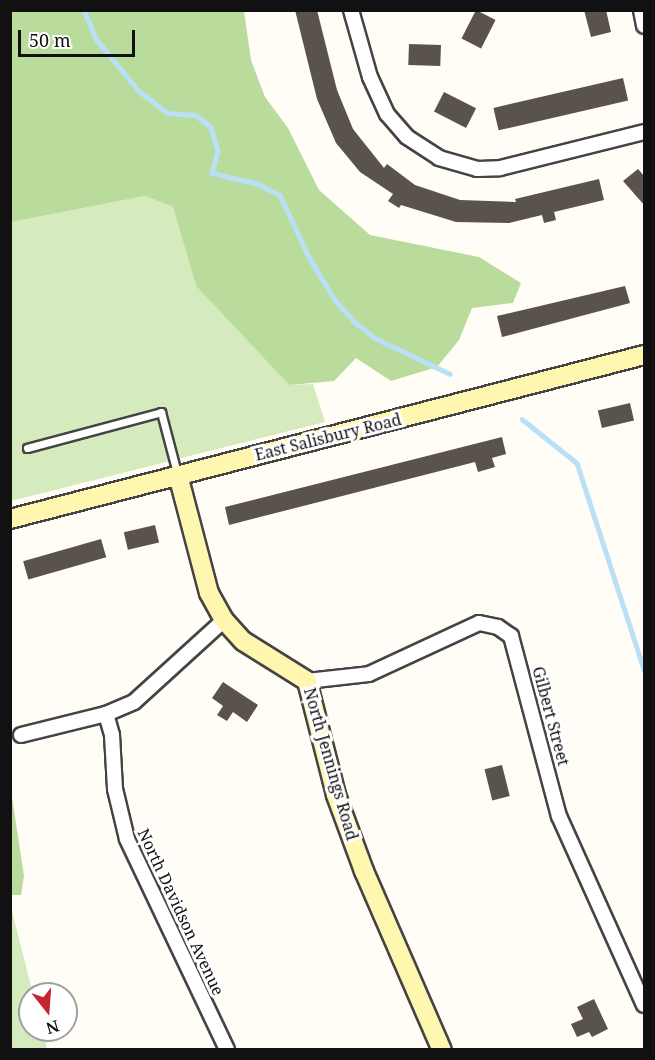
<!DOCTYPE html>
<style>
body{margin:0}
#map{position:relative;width:655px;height:1060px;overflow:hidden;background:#fffdf5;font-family:"Noto Serif",serif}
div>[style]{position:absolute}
.green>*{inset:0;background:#d5ebbd}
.forest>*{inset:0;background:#b9dc9c}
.stream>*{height:4.5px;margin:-2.25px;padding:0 2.25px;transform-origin:2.25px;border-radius:2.25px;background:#b9e0f7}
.building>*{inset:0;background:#5a524d;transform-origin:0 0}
.roads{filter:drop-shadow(2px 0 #444) drop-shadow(-2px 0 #444) drop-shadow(0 2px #444) drop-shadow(0 -2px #444)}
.lane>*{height:7px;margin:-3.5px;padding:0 3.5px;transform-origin:3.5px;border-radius:3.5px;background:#fff}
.street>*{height:14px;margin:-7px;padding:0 7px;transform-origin:7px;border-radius:7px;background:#fff}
.secondary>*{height:18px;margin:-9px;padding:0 9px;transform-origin:9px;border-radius:9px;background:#fff6b0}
span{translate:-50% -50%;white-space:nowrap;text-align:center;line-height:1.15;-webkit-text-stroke:6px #fff;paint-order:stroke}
.street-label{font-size:16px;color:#111}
.frame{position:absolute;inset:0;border:12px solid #111;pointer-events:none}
.north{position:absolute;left:18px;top:982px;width:60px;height:60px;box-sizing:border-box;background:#fff;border:2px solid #a0a0a0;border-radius:50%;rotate:163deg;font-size:16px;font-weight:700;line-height:24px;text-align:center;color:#111}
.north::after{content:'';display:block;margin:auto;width:21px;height:27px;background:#c4262e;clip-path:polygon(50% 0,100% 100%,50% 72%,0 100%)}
.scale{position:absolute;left:18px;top:30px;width:117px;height:27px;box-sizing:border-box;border:3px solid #111;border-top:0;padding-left:8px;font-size:18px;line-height:21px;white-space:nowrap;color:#111;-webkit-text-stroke:4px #fff;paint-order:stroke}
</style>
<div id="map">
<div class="green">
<i style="clip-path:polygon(145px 196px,173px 207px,196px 286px,289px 385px,313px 384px,325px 422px,11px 501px,11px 222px)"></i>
<i style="clip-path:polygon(11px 907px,33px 994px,30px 1030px,42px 1030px,47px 1049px,11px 1049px)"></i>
</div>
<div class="forest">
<i style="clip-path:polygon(11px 10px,244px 11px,251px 60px,265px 97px,288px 128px,319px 190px,370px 235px,479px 257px,521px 283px,513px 303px,472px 308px,459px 340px,437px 367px,391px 381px,356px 358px,334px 381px,289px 385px,196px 286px,173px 207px,145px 196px,11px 222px)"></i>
<i style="clip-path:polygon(10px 752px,12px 797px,24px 876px,21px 895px,11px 895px)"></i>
</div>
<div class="stream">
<i style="left:84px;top:10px;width:33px;rotate:67deg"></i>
<i style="left:97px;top:40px;width:65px;rotate:50.6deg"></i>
<i style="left:138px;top:90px;width:37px;rotate:38deg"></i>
<i style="left:167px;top:113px;width:29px;rotate:4deg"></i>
<i style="left:196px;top:115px;width:19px;rotate:39deg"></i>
<i style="left:211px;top:127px;width:25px;rotate:74deg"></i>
<i style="left:218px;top:151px;width:23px;rotate:105deg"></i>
<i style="left:212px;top:173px;width:45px;rotate:12.8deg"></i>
<i style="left:256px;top:183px;width:27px;rotate:27deg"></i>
<i style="left:280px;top:195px;width:68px;rotate:64.9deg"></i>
<i style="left:309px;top:257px;width:50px;rotate:58.8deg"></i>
<i style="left:335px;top:300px;width:31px;rotate:48deg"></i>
<i style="left:356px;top:323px;width:24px;rotate:38deg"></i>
<i style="left:375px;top:338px;width:83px;rotate:25.6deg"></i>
<i style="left:522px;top:419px;width:70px;rotate:38.7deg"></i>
<i style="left:577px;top:463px;width:217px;rotate:72deg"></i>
</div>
<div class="building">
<i style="clip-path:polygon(295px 10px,317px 10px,337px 90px,353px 129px,384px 168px,387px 164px,415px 185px,460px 200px,516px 202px,515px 199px,599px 179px,604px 200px,554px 212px,556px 220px,544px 223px,542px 215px,509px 223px,456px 222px,401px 205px,399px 208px,388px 201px,393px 194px,360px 172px,336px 143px,317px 99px)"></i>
<i style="left:476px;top:10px;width:22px;height:32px;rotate:27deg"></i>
<i style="clip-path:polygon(584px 10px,606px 10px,611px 32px,591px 37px)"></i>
<i style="left:409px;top:44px;width:32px;height:21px;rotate:2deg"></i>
<i style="left:623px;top:78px;width:23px;height:133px;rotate:77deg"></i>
<i style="left:444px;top:92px;width:36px;height:22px;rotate:27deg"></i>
<i style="clip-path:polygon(638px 169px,645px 177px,645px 206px,623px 181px)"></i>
<i style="clip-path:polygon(625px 286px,630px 303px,502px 337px,497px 316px)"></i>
<i style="left:630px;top:403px;width:18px;height:33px;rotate:77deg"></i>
<i style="clip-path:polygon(502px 437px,506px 454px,492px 458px,495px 467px,478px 472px,475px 462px,229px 525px,225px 507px)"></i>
<i style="left:155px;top:525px;width:18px;height:32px;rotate:77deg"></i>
<i style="left:101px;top:539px;width:19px;height:81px;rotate:74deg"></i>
<i style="clip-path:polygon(223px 682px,258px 705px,247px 722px,233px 712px,227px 721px,217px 715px,223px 706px,212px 698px)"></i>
<i style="left:502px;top:765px;width:32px;height:18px;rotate:76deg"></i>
<i style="clip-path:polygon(594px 999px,608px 1029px,592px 1037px,589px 1032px,577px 1037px,571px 1024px,583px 1019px,577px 1007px)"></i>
</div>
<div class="roads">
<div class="lane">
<i style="left:27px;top:448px;width:139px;rotate:-15deg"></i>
<i style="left:161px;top:412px;width:63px;rotate:75.3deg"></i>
</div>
<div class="street">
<i style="left:351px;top:10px;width:70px;rotate:74.2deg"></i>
<i style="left:370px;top:77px;width:41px;rotate:65.3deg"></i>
<i style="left:387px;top:114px;width:30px;rotate:49deg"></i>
<i style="left:407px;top:137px;width:38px;rotate:33deg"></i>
<i style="left:439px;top:158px;width:40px;rotate:16deg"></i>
<i style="left:477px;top:169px;width:23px;rotate:-2deg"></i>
<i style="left:500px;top:168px;width:148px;rotate:-14deg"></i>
<i style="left:641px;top:10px;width:16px;rotate:79deg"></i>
<i style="left:307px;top:681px;width:62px;rotate:-6.4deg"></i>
<i style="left:369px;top:674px;width:121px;rotate:-24.9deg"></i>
<i style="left:479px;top:623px;width:19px;rotate:12deg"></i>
<i style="left:498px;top:627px;width:16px;rotate:35deg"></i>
<i style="left:511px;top:636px;width:186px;rotate:75.1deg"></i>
<i style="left:559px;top:816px;width:207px;rotate:65.8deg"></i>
<i style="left:106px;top:714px;width:22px;rotate:74deg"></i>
<i style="left:112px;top:735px;width:54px;rotate:86.8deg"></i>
<i style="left:115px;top:789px;width:51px;rotate:76.5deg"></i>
<i style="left:127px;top:839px;width:233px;rotate:64.6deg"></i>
<i style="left:21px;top:735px;width:88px;rotate:-13.9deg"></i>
<i style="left:106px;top:714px;width:30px;rotate:-23deg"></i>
<i style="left:134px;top:702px;width:122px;rotate:-42.3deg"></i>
</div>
<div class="secondary">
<i style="left:178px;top:475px;width:122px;rotate:75.3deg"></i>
<i style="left:209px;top:593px;width:31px;rotate:61deg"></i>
<i style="left:224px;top:620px;width:28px;rotate:48deg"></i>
<i style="left:243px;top:641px;width:75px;rotate:32deg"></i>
<i style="left:307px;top:681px;width:118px;rotate:75.7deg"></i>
<i style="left:336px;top:795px;width:81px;rotate:69.8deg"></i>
<i style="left:364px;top:871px;width:195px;rotate:66.5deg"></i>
<i style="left:10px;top:519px;width:655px;rotate:-14.5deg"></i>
</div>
</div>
<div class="street-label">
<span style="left:328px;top:437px;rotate:-14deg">East Salisbury Road</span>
<span style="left:551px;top:716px;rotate:75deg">Gilbert Street</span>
<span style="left:331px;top:764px;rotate:74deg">North Jennings Road</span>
<span style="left:181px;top:912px;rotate:65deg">North Davidson Avenue</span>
</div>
<div class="frame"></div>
<div class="north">N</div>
<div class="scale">50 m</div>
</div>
